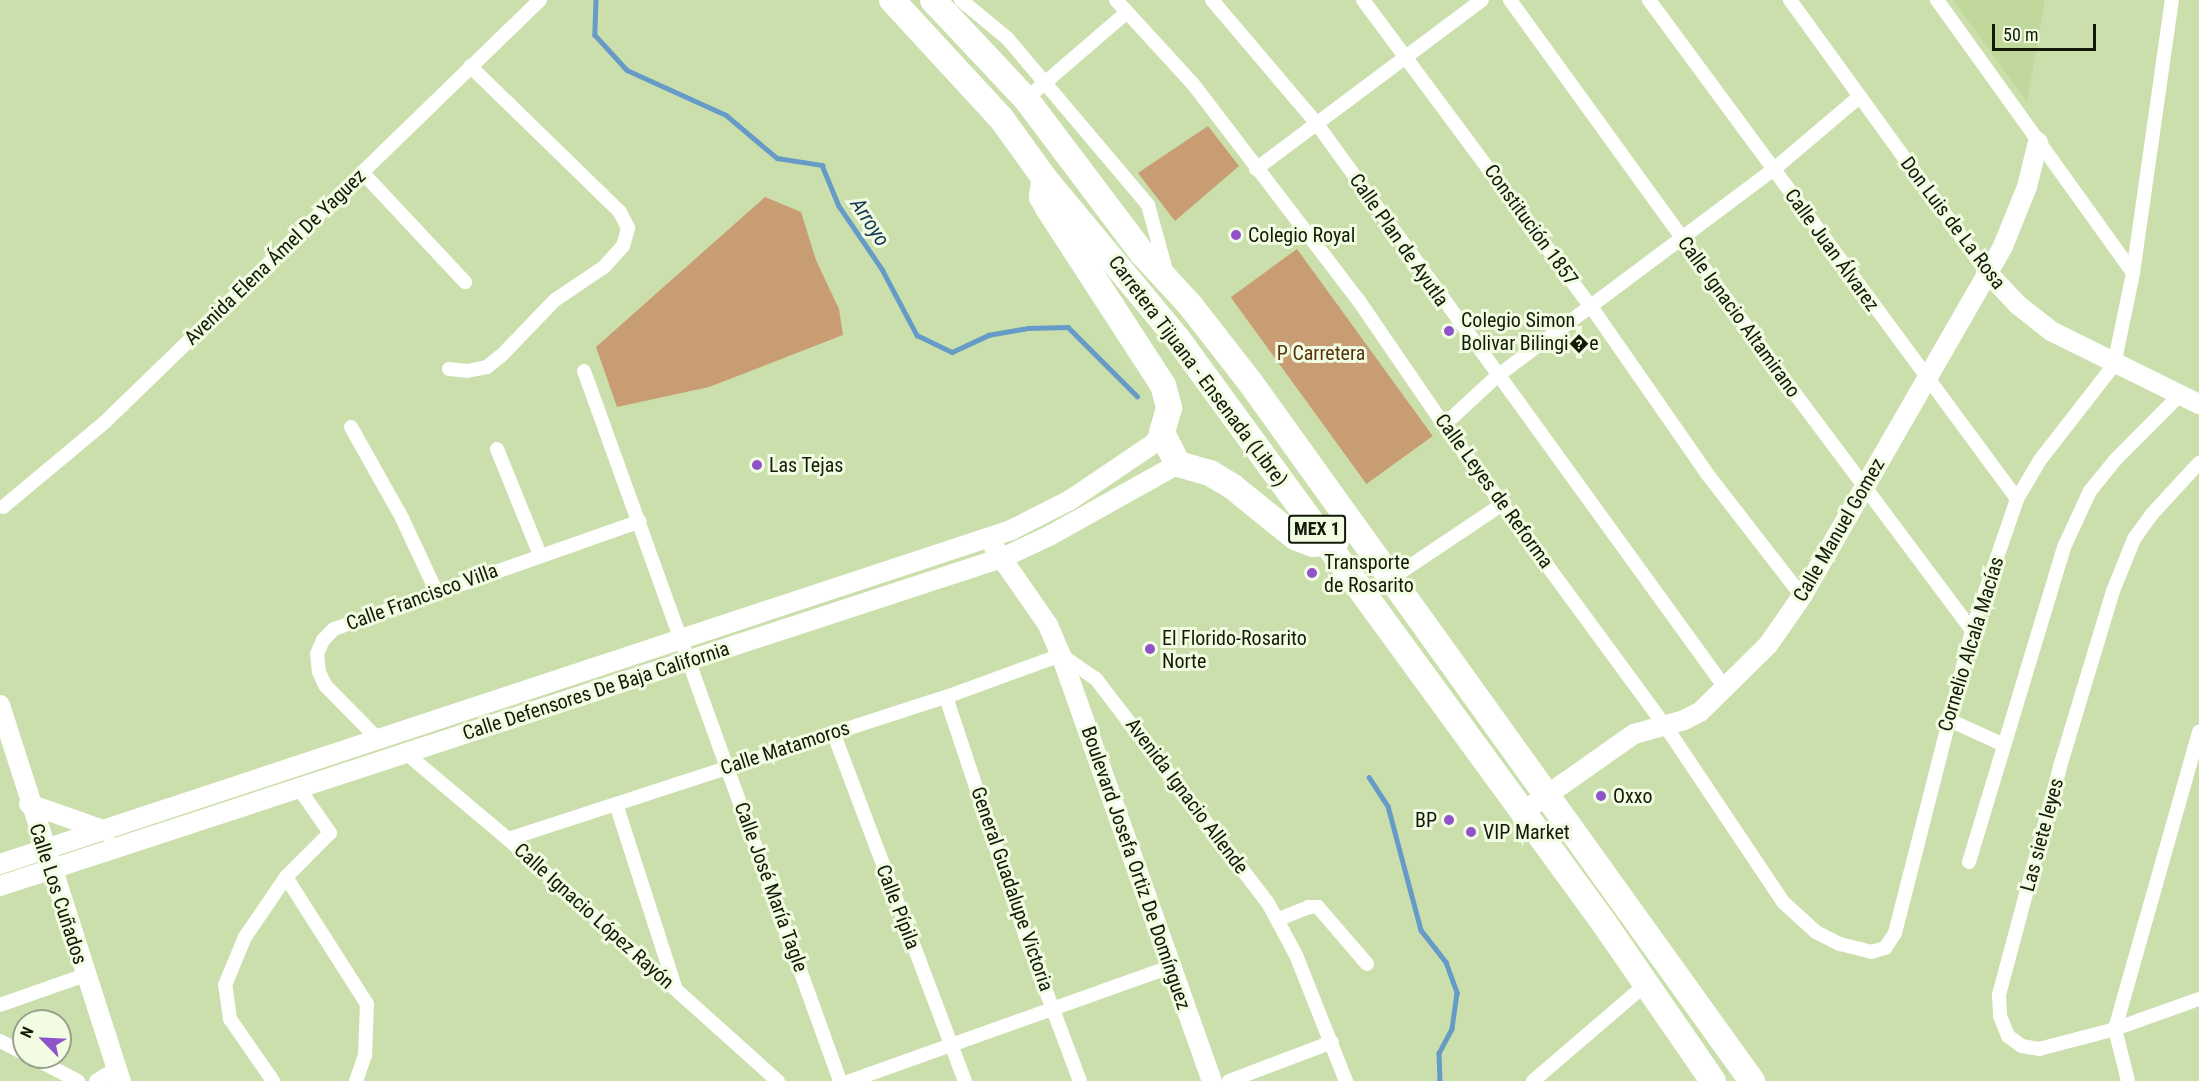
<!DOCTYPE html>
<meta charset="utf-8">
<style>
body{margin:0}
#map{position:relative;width:2199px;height:1081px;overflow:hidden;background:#cbdfac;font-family:"Roboto Condensed",sans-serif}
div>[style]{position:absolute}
.built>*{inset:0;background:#c1d89d}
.green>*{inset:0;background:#c89d73;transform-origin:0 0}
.stream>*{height:4.5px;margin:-2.25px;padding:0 2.25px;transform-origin:2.25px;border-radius:2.25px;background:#679bc7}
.street>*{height:14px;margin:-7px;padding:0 7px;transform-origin:7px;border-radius:7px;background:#fff}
.secondary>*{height:20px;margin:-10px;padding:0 10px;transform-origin:10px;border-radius:10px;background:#fff}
.highway>*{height:26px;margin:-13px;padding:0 13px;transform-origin:13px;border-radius:13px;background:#fff}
.dots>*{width:16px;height:16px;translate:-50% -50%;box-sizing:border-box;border:3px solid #f1fce2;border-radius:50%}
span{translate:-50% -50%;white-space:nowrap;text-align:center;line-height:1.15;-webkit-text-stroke:6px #f1fce2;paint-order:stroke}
.shield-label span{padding:2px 4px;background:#f1fce2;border:2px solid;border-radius:4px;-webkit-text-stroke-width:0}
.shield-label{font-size:18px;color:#131a07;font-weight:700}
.street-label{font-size:20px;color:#131a07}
.poi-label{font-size:20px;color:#131a07}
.left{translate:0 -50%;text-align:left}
.right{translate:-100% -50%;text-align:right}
.park-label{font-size:20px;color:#56350f}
.water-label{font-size:21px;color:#123958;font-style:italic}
.north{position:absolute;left:12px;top:1009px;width:60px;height:60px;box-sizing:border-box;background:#f1fce2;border:2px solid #98a28a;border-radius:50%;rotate:294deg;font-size:16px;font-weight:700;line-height:24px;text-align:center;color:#131a07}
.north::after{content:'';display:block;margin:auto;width:21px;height:27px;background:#9053c9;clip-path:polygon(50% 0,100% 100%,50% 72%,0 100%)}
.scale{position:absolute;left:1992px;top:24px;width:104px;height:27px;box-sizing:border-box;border:3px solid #131a07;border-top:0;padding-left:8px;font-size:18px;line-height:21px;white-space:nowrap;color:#131a07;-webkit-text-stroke:4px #f1fce2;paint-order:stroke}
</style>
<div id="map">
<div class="built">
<i style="clip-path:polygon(1953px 0,2045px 0,2027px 102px)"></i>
</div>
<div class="green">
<i style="clip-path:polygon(1208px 126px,1239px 166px,1175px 221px,1138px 173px)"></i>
<i style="clip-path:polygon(765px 197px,801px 212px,816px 260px,839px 309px,843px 335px,709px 387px,617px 407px,596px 347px)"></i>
<i style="left:1297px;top:249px;width:231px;height:82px;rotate:54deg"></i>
</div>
<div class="stream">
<i style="left:596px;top:0;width:35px;rotate:92deg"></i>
<i style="left:595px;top:35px;width:47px;rotate:47.6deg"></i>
<i style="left:627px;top:70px;width:109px;rotate:24.4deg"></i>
<i style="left:726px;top:115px;width:67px;rotate:40.1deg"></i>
<i style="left:777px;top:158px;width:46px;rotate:8.8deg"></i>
<i style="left:822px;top:165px;width:44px;rotate:67.5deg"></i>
<i style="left:839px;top:206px;width:76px;rotate:55.7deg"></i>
<i style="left:882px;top:269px;width:75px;rotate:62.1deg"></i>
<i style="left:917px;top:335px;width:39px;rotate:26deg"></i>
<i style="left:952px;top:352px;width:40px;rotate:-25deg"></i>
<i style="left:988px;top:335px;width:41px;rotate:-9.9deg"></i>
<i style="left:1028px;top:328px;width:40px;rotate:-1.4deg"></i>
<i style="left:1068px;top:327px;width:98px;rotate:45deg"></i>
<i style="left:1369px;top:777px;width:35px;rotate:57deg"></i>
<i style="left:1388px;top:806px;width:128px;rotate:75.1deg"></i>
<i style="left:1421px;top:930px;width:41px;rotate:52deg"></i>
<i style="left:1446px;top:962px;width:33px;rotate:70deg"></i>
<i style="left:1457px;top:993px;width:36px;rotate:98deg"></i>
<i style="left:1452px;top:1029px;width:27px;rotate:118deg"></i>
<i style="left:1439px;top:1053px;width:28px;rotate:88deg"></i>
</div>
<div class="street">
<i style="left:961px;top:0;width:60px;rotate:39.6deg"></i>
<i style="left:1007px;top:38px;width:219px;rotate:49.8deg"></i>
<i style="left:1148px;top:205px;width:72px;rotate:74.6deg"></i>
<i style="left:1116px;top:0;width:114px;rotate:47.5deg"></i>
<i style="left:1193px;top:84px;width:273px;rotate:52.6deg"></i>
<i style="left:1359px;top:301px;width:150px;rotate:55.6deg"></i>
<i style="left:1444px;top:425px;width:371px;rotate:53.7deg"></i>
<i style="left:1664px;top:724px;width:214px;rotate:56.2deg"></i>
<i style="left:1783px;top:902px;width:45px;rotate:42.3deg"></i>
<i style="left:1816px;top:932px;width:27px;rotate:27deg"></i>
<i style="left:1840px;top:944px;width:32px;rotate:14deg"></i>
<i style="left:1871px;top:952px;width:15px;rotate:-16deg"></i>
<i style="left:1885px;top:948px;width:18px;rotate:-56deg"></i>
<i style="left:1895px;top:933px;width:313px;rotate:-75.7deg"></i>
<i style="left:1972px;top:630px;width:139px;rotate:-71deg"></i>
<i style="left:2017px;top:499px;width:45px;rotate:-59.5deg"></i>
<i style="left:2040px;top:460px;width:120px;rotate:-52.1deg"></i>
<i style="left:2114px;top:365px;width:94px;rotate:-78.3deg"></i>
<i style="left:2133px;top:273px;width:276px;rotate:-81.9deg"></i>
<i style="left:1212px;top:0;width:162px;rotate:49.7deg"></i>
<i style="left:1317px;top:124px;width:697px;rotate:54.1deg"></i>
<i style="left:1363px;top:0;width:384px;rotate:53.4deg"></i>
<i style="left:1592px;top:308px;width:203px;rotate:55.2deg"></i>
<i style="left:1708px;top:475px;width:153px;rotate:52.2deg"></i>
<i style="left:1510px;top:0;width:468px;rotate:54.1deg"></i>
<i style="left:1784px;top:379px;width:314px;rotate:53.2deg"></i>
<i style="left:1649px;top:0;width:620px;rotate:53.59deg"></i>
<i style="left:1790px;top:0;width:334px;rotate:54.1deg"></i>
<i style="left:1937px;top:0;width:336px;rotate:54.3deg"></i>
<i style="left:1026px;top:99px;width:133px;rotate:-40.7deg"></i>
<i style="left:1256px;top:169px;width:282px;rotate:-36.8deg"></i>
<i style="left:362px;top:172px;width:151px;rotate:46.9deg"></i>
<i style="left:449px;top:369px;width:18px;rotate:6deg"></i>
<i style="left:467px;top:371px;width:20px;rotate:-11deg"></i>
<i style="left:487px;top:367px;width:19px;rotate:-39deg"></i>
<i style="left:502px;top:355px;width:76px;rotate:-46.1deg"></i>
<i style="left:555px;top:300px;width:59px;rotate:-34deg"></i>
<i style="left:604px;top:267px;width:28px;rotate:-48deg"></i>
<i style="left:623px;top:246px;width:19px;rotate:-74deg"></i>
<i style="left:628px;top:228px;width:18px;rotate:-117deg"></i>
<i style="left:620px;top:212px;width:209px;rotate:-135.8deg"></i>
<i style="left:584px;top:371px;width:755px;rotate:70.17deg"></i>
<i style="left:1444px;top:425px;width:71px;rotate:-42.7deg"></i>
<i style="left:1496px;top:377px;width:346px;rotate:-36.8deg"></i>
<i style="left:1773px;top:170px;width:113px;rotate:-40.3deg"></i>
<i style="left:351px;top:427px;width:104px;rotate:60.7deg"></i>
<i style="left:402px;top:518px;width:81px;rotate:65deg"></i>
<i style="left:497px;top:449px;width:114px;rotate:67.9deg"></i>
<i style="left:2199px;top:463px;width:69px;rotate:132.7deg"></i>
<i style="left:2152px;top:514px;width:31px;rotate:126deg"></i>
<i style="left:2134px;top:539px;width:56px;rotate:112deg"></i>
<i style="left:2113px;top:591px;width:184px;rotate:106.8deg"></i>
<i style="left:2060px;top:767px;width:236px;rotate:105deg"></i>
<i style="left:1999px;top:995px;width:21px;rotate:87deg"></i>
<i style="left:2000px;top:1016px;width:22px;rotate:68deg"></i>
<i style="left:2008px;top:1036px;width:17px;rotate:36deg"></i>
<i style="left:2022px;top:1046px;width:17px;rotate:10deg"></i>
<i style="left:2039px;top:1049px;width:79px;rotate:-14.7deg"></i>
<i style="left:2115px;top:1029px;width:89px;rotate:-19.7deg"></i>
<i style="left:3px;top:507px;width:133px;rotate:-39.8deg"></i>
<i style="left:105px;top:422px;width:606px;rotate:-44.13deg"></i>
<i style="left:1392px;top:578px;width:135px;rotate:-33.8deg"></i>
<i style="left:946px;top:697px;width:251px;rotate:71.6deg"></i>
<i style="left:1025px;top:935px;width:156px;rotate:69.4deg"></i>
<i style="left:1947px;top:719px;width:60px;rotate:24.4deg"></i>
<i style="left:833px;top:732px;width:373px;rotate:69.3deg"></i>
<i style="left:377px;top:738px;width:74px;rotate:-134.5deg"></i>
<i style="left:325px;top:685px;width:14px;rotate:-115deg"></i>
<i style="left:319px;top:672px;width:18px;rotate:-96deg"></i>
<i style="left:317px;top:654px;width:15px;rotate:-67deg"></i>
<i style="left:323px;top:640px;width:16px;rotate:-45deg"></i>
<i style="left:334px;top:629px;width:324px;rotate:-19.4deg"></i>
<i style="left:407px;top:754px;width:132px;rotate:40.1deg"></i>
<i style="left:508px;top:839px;width:363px;rotate:41.9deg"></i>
<i style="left:616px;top:804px;width:195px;rotate:72.1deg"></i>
<i style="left:508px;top:839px;width:460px;rotate:-18deg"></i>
<i style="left:946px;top:697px;width:122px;rotate:-20.1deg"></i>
<i style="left:1061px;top:655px;width:42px;rotate:34.4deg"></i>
<i style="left:1096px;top:679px;width:282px;rotate:52.5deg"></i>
<i style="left:1268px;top:903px;width:59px;rotate:61.7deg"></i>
<i style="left:1296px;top:955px;width:136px;rotate:68.4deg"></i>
<i style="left:1969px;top:862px;width:331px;rotate:-73.2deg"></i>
<i style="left:2065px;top:545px;width:60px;rotate:-65.2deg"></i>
<i style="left:2090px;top:491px;width:41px;rotate:-50.9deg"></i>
<i style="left:2116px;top:459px;width:89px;rotate:-45deg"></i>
<i style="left:286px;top:877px;width:151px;rotate:57.5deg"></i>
<i style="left:367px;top:1004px;width:51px;rotate:92.2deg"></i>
<i style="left:365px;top:1055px;width:28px;rotate:109deg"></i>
<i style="left:1279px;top:919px;width:31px;rotate:-22deg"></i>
<i style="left:1308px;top:907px;width:10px"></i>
<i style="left:1318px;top:907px;width:75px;rotate:49.3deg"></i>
<i style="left:0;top:1005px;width:90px;rotate:-19.4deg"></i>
<i style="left:0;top:1041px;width:27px;rotate:27deg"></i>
<i style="left:32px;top:1057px;width:52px;rotate:27.6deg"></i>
<i style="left:96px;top:1081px;width:25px;rotate:-32deg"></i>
<i style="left:273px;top:1081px;width:75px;rotate:-124.7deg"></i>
<i style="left:230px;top:1019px;width:34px;rotate:-98deg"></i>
<i style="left:225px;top:985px;width:52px;rotate:-67.4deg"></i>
<i style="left:245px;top:937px;width:73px;rotate:-55.7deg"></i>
<i style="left:286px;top:877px;width:62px;rotate:-45deg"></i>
<i style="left:330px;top:833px;width:52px;rotate:-124.9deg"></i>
<i style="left:850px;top:1081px;width:340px;rotate:-19.6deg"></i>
<i style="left:1229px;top:1081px;width:110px;rotate:-20.7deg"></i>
<i style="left:1533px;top:1081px;width:149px;rotate:-40.6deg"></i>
<i style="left:2128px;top:1081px;width:54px;rotate:-104deg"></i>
<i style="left:2115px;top:1029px;width:309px;rotate:-74.2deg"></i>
</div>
<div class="secondary">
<i style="left:1986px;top:271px;width:47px;rotate:46.7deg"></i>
<i style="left:2018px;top:305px;width:42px;rotate:38.2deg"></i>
<i style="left:2051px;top:331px;width:165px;rotate:26.3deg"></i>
<i style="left:994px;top:547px;width:95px;rotate:55.3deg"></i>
<i style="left:1048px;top:625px;width:33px;rotate:67deg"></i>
<i style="left:1061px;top:655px;width:452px;rotate:70.5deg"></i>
<i style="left:0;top:705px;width:395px;rotate:72.2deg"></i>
<i style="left:29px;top:804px;width:82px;rotate:19.3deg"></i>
<i style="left:1523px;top:812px;width:136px;rotate:-35.1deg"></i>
<i style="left:1634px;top:734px;width:52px;rotate:-15.6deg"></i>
<i style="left:1684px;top:720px;width:18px;rotate:-27deg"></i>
<i style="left:1700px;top:712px;width:95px;rotate:-44.6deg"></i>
<i style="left:1768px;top:645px;width:60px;rotate:-55.2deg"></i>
<i style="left:1802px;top:596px;width:404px;rotate:-60.1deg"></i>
<i style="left:2003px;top:246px;width:64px;rotate:-67.9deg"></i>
<i style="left:2027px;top:187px;width:46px;rotate:-76.3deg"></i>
<i style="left:0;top:864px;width:1065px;rotate:-18.28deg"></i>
<i style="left:1011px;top:530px;width:66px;rotate:-27deg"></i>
<i style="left:1070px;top:500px;width:100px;rotate:-34deg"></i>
<i style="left:1153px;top:444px;width:14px;rotate:-51deg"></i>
<i style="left:0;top:886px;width:1054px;rotate:-18.13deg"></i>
<i style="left:1002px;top:558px;width:54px;rotate:-25.1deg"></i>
<i style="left:1051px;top:535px;width:145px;rotate:-29.2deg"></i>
</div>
<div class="highway">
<i style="left:892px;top:0;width:161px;rotate:47.3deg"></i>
<i style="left:1001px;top:118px;width:75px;rotate:54.2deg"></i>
<i style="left:1045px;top:179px;width:207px;rotate:50.3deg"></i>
<i style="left:1177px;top:338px;width:724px;rotate:53.87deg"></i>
<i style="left:1604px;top:923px;width:192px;rotate:55.4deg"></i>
<i style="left:933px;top:0;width:136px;rotate:46.8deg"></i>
<i style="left:1026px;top:99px;width:194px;rotate:53deg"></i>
<i style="left:1143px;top:254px;width:69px;rotate:47.3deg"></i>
<i style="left:1190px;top:305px;width:98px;rotate:52.1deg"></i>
<i style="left:1250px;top:382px;width:861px;rotate:54.32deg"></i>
<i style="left:1044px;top:182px;width:15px;rotate:98deg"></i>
<i style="left:1042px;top:197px;width:13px;rotate:61deg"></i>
<i style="left:1048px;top:208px;width:211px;rotate:57deg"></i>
<i style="left:1163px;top:385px;width:24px;rotate:75deg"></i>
<i style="left:1169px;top:408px;width:26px;rotate:106deg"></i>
<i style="left:1162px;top:433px;width:35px;rotate:63deg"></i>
<i style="left:1178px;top:464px;width:33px;rotate:16deg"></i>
<i style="left:1210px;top:473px;width:27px;rotate:31deg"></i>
<i style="left:1233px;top:487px;width:80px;rotate:38.9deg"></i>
<i style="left:1295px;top:537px;width:19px;rotate:21deg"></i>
<i style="left:1313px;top:544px;width:23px;rotate:-7deg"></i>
</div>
<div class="dots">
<i style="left:1236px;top:235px;background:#9053c9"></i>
<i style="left:1449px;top:331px;background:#9053c9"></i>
<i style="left:757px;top:465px;background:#9053c9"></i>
<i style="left:1312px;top:573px;background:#9053c9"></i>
<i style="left:1150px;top:649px;background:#9053c9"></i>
<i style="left:1601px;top:796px;background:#9053c9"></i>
<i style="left:1449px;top:820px;background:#9053c9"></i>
<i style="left:1471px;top:832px;background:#9053c9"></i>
</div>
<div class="shield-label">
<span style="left:1317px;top:529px">MEX 1</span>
</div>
<div class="street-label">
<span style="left:1953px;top:223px;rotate:53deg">Don Luis de La Rosa</span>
<span style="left:1531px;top:225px;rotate:54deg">Constitución 1857</span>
<span style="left:1399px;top:240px;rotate:55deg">Calle Plan de Ayutla</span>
<span style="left:1832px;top:250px;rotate:54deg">Calle Juan Álvarez</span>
<span style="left:275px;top:257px;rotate:-44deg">Avenida Elena Ámel De Yaguez</span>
<span style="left:1739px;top:317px;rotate:54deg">Calle Ignacio Altamirano</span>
<span style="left:1198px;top:371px;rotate:53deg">Carretera Tijuana - Ensenada (Libre)</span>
<span style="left:1494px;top:491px;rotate:54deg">Calle Leyes de Reforma</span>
<span style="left:1839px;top:530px;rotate:-60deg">Calle Manuel Gomez</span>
<span style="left:422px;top:597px;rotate:-20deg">Calle Francisco Villa</span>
<span style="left:1971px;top:644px;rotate:-73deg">Cornelio Alcala Macías</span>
<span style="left:596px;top:691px;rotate:-18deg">Calle Defensores De Baja California</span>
<span style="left:785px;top:748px;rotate:-18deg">Calle Matamoros</span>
<span style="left:1187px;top:796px;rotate:53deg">Avenida Ignacio Allende</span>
<span style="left:2042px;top:835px;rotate:-75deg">Las siete leyes</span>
<span style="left:1136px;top:868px;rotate:71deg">Boulevard Josefa Ortiz De Domínguez</span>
<span style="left:771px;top:887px;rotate:70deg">Calle José María Tagle</span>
<span style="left:1012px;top:889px;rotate:71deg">General Guadalupe Victoria</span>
<span style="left:58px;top:894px;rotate:72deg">Calle Los Cuñados</span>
<span style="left:898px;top:907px;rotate:69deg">Calle Pípila</span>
<span style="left:594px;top:916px;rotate:42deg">Calle Ignacio López Rayón</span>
</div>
<div class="poi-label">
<span class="left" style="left:1248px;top:235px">Colegio Royal</span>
<span class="left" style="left:1461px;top:332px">Colegio Simon<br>Bolivar Bilingi�e</span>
<span class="left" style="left:769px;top:465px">Las Tejas</span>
<span class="left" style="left:1324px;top:574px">Transporte<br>de Rosarito</span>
<span class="left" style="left:1162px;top:650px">El Florido-Rosarito<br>Norte</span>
<span class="left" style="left:1613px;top:796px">Oxxo</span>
<span class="right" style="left:1437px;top:820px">BP</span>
<span class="left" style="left:1483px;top:832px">VIP Market</span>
</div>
<div class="park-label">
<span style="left:1321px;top:353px">P Carretera</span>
</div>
<div class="water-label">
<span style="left:870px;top:222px;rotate:57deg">Arroyo</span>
</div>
<div class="north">N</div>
<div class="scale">50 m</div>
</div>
